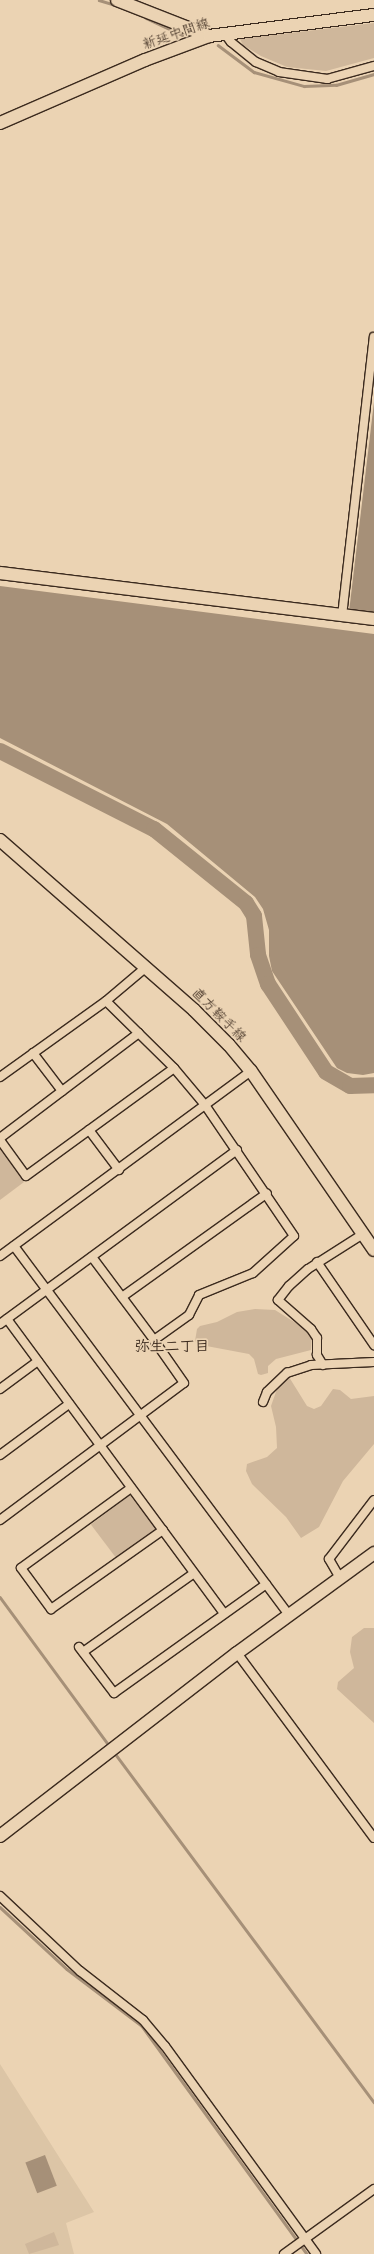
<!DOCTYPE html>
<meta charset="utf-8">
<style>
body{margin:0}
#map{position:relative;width:374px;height:2254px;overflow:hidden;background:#ebd3b3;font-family:Pangolin,"Klee One",sans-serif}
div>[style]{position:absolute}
.built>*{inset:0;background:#dcc5a6}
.green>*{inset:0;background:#cfb79b;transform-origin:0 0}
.water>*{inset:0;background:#a69078;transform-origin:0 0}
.stream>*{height:2.5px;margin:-1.25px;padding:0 1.25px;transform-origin:1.25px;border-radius:1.25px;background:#a69078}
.river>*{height:16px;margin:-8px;padding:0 8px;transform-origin:8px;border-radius:8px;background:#a69078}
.roads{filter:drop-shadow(1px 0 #3b2a1e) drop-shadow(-1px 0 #3b2a1e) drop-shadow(0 1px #3b2a1e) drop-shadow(0 -1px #3b2a1e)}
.street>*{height:8px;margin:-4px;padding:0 4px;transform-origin:4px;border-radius:4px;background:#ebd3b3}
.secondary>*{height:12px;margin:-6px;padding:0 6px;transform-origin:6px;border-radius:6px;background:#ebd3b3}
span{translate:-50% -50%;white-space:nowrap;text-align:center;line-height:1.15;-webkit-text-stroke:3.5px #ebd3b3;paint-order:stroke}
.street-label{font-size:14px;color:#3b2a1e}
.neighbourhood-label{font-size:15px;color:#3b2a1e;font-weight:700}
</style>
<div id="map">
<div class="built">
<i style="clip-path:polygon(0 2064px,94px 2212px,66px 2223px,74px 2254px,0 2254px)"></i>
</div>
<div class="green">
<i style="clip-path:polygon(374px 23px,374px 58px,326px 71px,287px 67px,261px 56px,243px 45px,240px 39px)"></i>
<i style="clip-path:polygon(0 1149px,24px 1182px,0 1200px)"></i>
<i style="clip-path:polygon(255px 1309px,275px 1310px,312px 1333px,311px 1350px,276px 1359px,268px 1366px,268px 1373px,261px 1375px,258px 1374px,254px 1359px,249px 1354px,201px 1345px,195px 1341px,197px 1329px,200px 1326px,217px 1322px,237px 1312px)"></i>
<i style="clip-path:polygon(289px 1377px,307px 1406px,314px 1409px,321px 1406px,333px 1389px,340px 1390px,351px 1399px,374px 1396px,374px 1444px,343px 1481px,319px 1527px,301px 1538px,286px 1517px,252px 1484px,246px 1471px,247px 1464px,267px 1457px,277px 1448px,276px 1427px,271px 1406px,278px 1386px)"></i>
<i style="left:130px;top:1495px;width:43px;height:49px;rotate:53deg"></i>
<i style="clip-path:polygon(364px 1628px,374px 1628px,374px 1723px,337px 1689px,338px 1682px,354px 1668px,350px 1652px,352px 1637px)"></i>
<i style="clip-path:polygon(54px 2232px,59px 2245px,29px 2254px,25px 2244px)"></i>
</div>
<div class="water">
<i style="clip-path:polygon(374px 402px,374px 615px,349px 612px)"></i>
<i style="clip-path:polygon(0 586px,374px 634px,374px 1073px,363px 1075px,347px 1073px,337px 1068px,272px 971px,269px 956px,269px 930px,263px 909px,255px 897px,167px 824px,0 738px)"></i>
<i style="left:45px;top:2155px;width:33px;height:21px;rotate:69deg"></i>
</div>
<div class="stream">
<i style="left:99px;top:0;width:17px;rotate:17deg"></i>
<i style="left:146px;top:18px;width:40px;rotate:25deg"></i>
<i style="left:218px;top:45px;width:45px;rotate:36.9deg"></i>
<i style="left:254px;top:72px;width:52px;rotate:15.6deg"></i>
<i style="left:304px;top:86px;width:32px;rotate:-2deg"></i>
<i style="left:336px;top:85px;width:40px;rotate:-16deg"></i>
<i style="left:0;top:1597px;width:186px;rotate:53.7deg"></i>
<i style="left:114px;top:1752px;width:436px;rotate:53.4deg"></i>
<i style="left:0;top:1907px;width:91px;rotate:42.8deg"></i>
<i style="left:67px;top:1969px;width:94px;rotate:37.2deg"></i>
<i style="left:142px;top:2026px;width:281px;rotate:54.1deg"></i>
</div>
<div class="river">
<i style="left:0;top:751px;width:173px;rotate:26.9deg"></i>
<i style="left:154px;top:829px;width:118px;rotate:38.8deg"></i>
<i style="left:246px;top:903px;width:15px;rotate:58deg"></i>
<i style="left:254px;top:916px;width:39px;rotate:84deg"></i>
<i style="left:258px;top:955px;width:31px;rotate:71deg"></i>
<i style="left:268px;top:984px;width:105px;rotate:56.6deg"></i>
<i style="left:326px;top:1072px;width:28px;rotate:30deg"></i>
<i style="left:350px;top:1086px;width:24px;rotate:-2deg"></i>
</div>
<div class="roads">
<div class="street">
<i style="left:225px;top:34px;width:10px;rotate:53deg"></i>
<i style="left:231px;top:42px;width:32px;rotate:39deg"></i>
<i style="left:256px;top:62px;width:25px;rotate:23deg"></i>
<i style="left:279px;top:72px;width:49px;rotate:8.3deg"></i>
<i style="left:327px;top:79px;width:49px;rotate:-15.5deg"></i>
<i style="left:342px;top:616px;width:281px;rotate:-83.5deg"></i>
<i style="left:33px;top:1053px;width:48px;rotate:52.7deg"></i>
<i style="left:0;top:1077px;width:130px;rotate:-35.6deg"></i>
<i style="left:106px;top:1001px;width:51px;rotate:-40.2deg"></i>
<i style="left:89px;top:1130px;width:50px;rotate:53.1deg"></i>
<i style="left:0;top:1138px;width:174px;rotate:-37.1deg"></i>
<i style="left:0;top:1140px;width:44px;rotate:54.2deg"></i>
<i style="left:26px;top:1176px;width:183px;rotate:-36.1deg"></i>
<i style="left:14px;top:1246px;width:460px;rotate:53.3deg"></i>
<i style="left:0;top:1256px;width:312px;rotate:-36.4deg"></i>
<i style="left:92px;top:1257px;width:104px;rotate:53.2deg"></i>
<i style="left:317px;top:1262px;width:101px;rotate:55.5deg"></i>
<i style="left:122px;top:1297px;width:178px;rotate:-35.6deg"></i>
<i style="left:7px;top:1319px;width:365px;rotate:53.6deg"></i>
<i style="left:0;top:1324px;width:294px;rotate:-36.3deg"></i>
<i style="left:323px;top:1365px;width:12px;rotate:-121deg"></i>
<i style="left:317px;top:1355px;width:17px;rotate:-90deg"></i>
<i style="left:317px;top:1338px;width:11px;rotate:-124deg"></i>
<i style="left:311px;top:1329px;width:44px;rotate:-138.7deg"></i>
<i style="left:278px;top:1300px;width:18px;rotate:-52deg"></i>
<i style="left:289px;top:1286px;width:25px;rotate:-42deg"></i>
<i style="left:308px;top:1269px;width:65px;rotate:-32.5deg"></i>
<i style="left:0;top:1389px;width:47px;rotate:-36.4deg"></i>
<i style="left:263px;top:1402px;width:11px;rotate:-68deg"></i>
<i style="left:267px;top:1392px;width:28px;rotate:-44deg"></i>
<i style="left:287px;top:1373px;width:25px;rotate:-18deg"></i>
<i style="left:311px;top:1365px;width:63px;rotate:-2.7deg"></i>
<i style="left:0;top:1455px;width:86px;rotate:-36.5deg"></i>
<i style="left:131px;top:1488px;width:136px;rotate:144deg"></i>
<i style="left:21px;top:1568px;width:51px;rotate:53.8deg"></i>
<i style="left:51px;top:1609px;width:137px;rotate:-35.2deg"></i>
<i style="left:0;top:1520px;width:229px;rotate:-36.7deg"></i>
<i style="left:184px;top:1383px;width:52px;rotate:-124.9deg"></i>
<i style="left:154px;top:1340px;width:43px;rotate:-35.5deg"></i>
<i style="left:189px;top:1315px;width:22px;rotate:-63deg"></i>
<i style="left:199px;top:1295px;width:58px;rotate:-22.2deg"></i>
<i style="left:253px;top:1273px;width:55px;rotate:-42.1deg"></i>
<i style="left:294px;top:1236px;width:158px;rotate:-124.2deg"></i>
<i style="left:205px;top:1105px;width:48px;rotate:-130deg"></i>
<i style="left:174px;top:1068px;width:95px;rotate:-135.4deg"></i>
<i style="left:340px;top:1578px;width:22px;rotate:-120deg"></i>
<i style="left:329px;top:1559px;width:74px;rotate:-52.7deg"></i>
<i style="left:79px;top:1647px;width:58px;rotate:52.7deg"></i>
<i style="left:114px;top:1693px;width:187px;rotate:-35.6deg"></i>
<i style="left:83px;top:1652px;width:136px;rotate:-35.4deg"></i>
<i style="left:237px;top:1653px;width:230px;rotate:53.5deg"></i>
<i style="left:0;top:1896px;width:110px;rotate:43.2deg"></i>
<i style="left:80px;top:1971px;width:80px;rotate:37.9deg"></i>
<i style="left:143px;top:2020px;width:34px;rotate:50deg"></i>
<i style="left:165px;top:2046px;width:257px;rotate:54deg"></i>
<i style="left:284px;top:2254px;width:111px;rotate:-35.8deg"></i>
</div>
<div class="secondary">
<i style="left:117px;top:0;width:99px;rotate:21.4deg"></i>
<i style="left:0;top:123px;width:158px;rotate:-23.5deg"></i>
<i style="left:145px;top:60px;width:68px;rotate:-20.6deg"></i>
<i style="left:209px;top:36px;width:166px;rotate:-7.3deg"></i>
<i style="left:0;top:573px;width:377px;rotate:7deg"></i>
<i style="left:0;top:840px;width:258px;rotate:41.2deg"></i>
<i style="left:194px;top:1010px;width:49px;rotate:45deg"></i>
<i style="left:229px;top:1045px;width:34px;rotate:50deg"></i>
<i style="left:251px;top:1071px;width:217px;rotate:55.5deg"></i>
<i style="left:0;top:1836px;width:299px;rotate:-37.7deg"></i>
<i style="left:237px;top:1653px;width:170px;rotate:-36.1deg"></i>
</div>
</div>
<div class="street-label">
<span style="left:176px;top:34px;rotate:-19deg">新延中間線</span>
<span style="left:219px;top:1015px;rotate:45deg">直方鞍手線</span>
</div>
<div class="neighbourhood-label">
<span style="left:172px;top:1347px">弥生二丁目</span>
</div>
</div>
